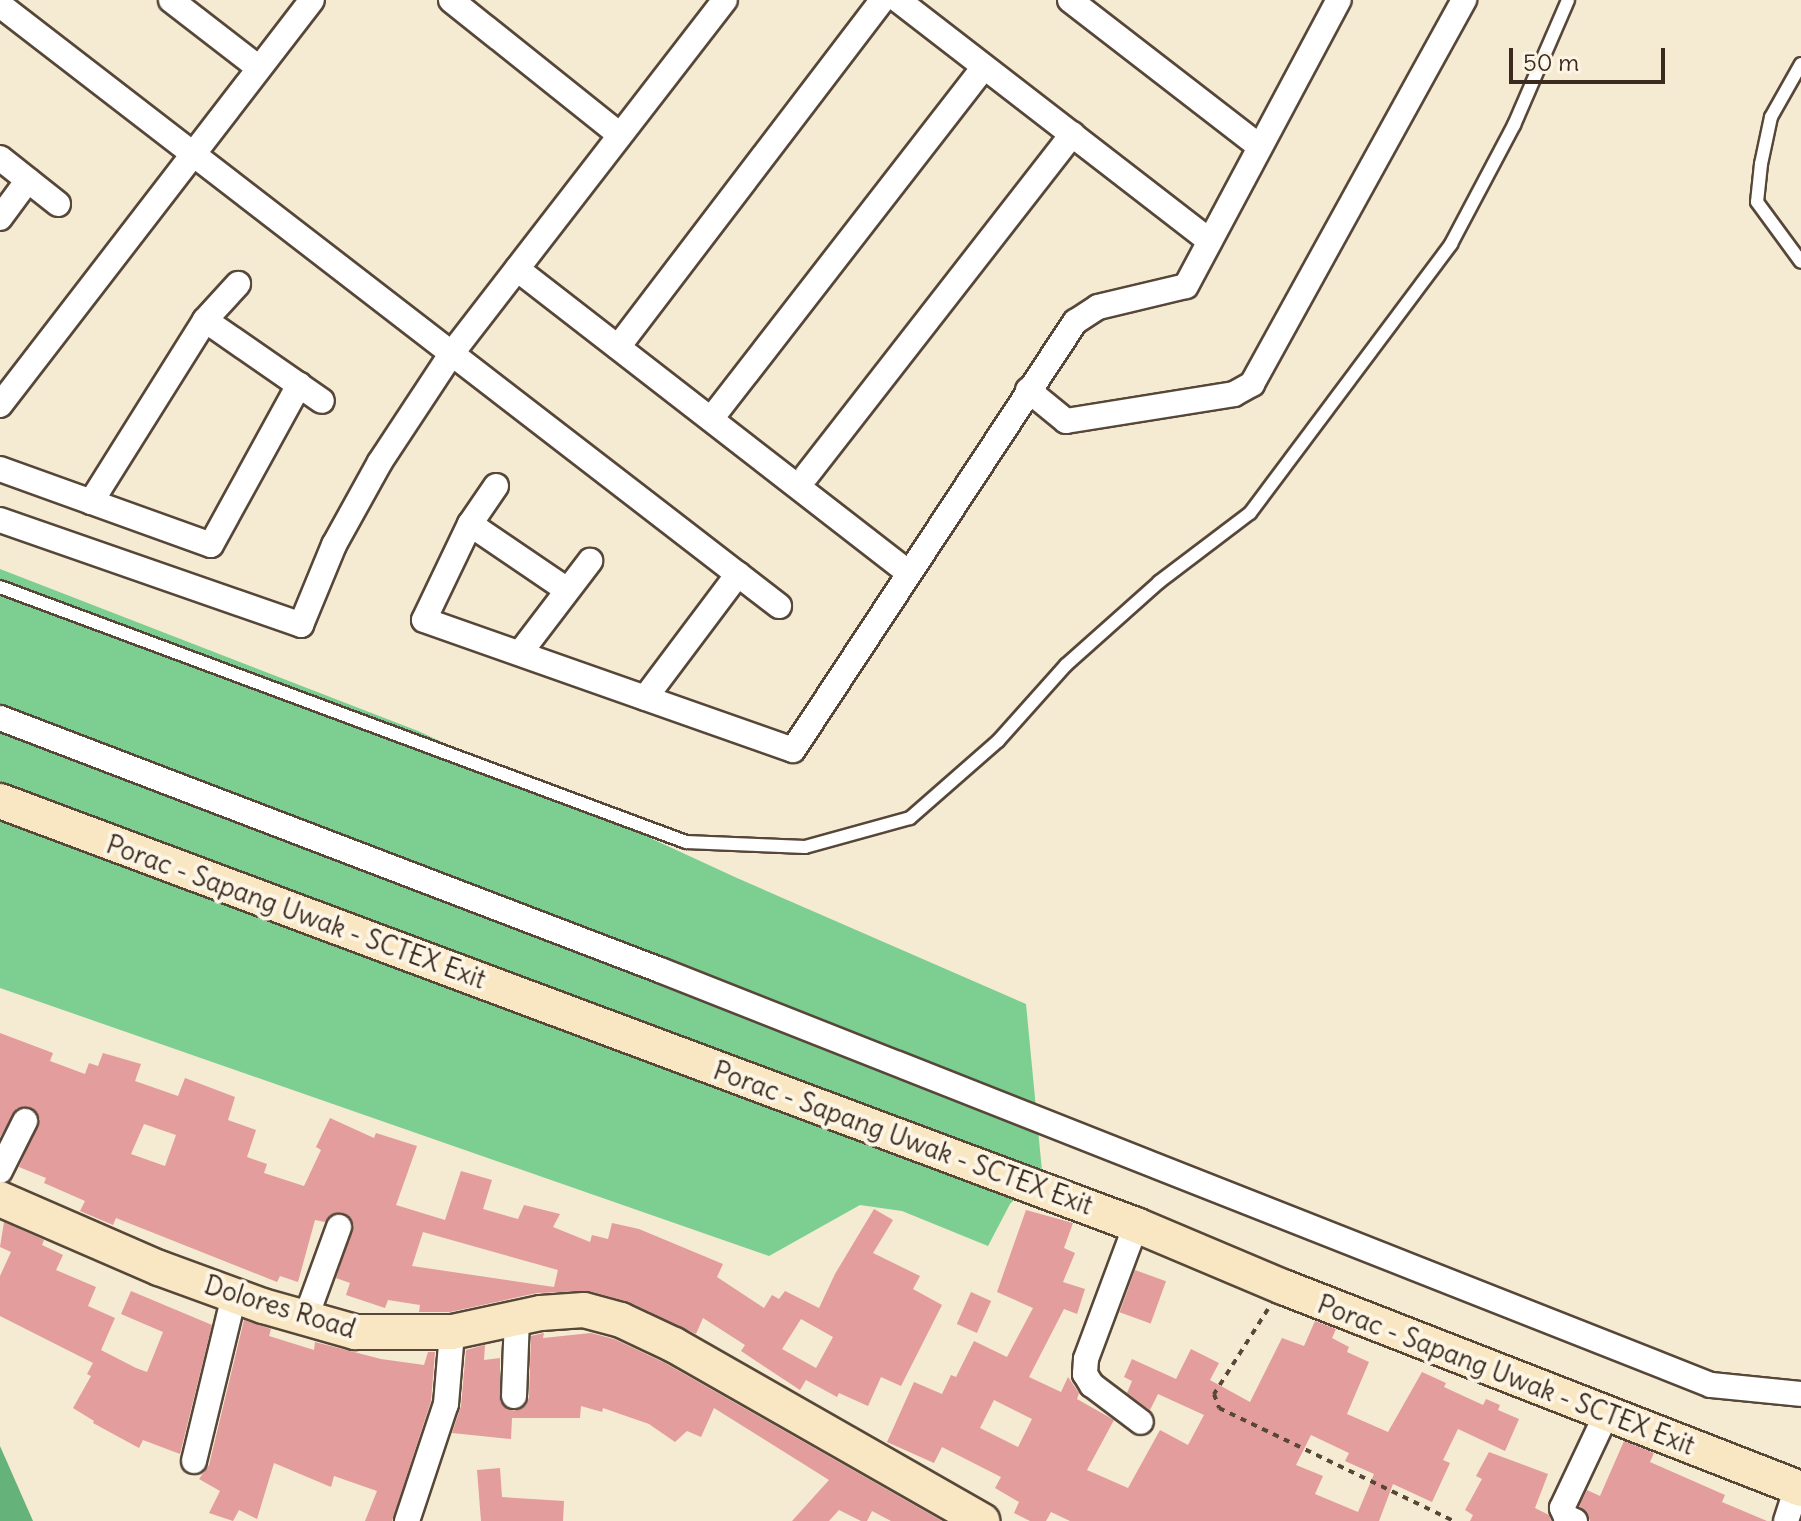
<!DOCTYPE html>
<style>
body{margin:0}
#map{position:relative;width:1801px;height:1521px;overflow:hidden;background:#f5ead2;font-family:Delius,sans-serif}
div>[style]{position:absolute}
.green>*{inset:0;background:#7ccf90}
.forest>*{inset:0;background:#65b27a}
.building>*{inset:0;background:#e39d9c;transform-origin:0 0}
.path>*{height:4px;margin-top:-2px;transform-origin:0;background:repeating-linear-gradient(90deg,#574739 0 6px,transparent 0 12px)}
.roads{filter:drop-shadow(2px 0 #574739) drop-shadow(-2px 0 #574739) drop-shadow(0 2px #574739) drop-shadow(0 -2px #574739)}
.lane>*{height:12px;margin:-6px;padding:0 6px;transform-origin:6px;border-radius:6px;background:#fff}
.street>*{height:24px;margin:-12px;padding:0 12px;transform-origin:12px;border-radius:12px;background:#fff}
.secondary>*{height:34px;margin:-17px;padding:0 17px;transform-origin:17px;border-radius:17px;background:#f9e7c3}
span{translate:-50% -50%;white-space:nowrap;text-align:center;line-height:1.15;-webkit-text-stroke:8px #fcf5e5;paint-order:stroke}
.street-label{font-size:26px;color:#3b2a1e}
.scale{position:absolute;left:1509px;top:48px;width:156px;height:36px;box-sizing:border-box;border:4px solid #3b2a1e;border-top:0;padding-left:10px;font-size:24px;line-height:28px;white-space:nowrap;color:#3b2a1e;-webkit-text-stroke:6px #fcf5e5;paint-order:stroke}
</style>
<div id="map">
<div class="green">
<i style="clip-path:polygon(0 569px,418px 731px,737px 878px,1026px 1004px,1042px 1171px,1010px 1204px,988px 1246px,902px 1211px,860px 1205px,769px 1256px,0 988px)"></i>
</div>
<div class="forest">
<i style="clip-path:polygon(0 1446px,33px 1521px,0 1521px)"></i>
</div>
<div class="building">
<i style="clip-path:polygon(evenodd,0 1033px,53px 1053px,50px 1061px,85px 1074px,89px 1063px,98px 1066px,103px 1053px,141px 1064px,135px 1081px,178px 1096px,185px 1078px,235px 1097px,228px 1120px,256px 1130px,247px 1157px,267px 1164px,264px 1173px,304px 1186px,321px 1150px,316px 1147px,330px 1118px,374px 1138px,376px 1133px,417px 1146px,396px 1205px,445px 1220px,461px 1171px,492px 1180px,483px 1209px,518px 1219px,524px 1205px,560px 1214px,553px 1227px,590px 1242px,592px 1235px,608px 1239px,612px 1223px,639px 1229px,723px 1264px,717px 1277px,764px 1308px,772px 1295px,779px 1299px,785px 1291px,819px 1308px,835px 1274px,874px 1209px,893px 1220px,873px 1253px,920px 1276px,913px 1289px,942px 1305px,901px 1386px,881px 1377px,868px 1406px,839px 1393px,837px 1397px,806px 1380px,800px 1390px,741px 1351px,745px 1345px,703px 1318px,696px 1334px,629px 1302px,589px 1291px,537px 1293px,450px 1312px,419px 1312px,420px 1305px,388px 1300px,385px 1308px,346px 1295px,350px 1283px,336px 1278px,354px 1225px,343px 1213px,330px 1215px,325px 1222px,315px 1220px,298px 1282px,280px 1276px,277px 1282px,116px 1218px,113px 1225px,80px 1211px,85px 1201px,44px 1183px,46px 1178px,19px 1167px,40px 1119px,32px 1108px,17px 1108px,0 1137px,0 1033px,144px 1124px,176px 1135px,165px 1166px,131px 1154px,144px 1124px,0 1033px,423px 1232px,558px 1270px,554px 1287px,412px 1266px,423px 1232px,0 1033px,801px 1319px,833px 1337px,816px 1368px,782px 1349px,801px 1319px)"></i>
<i style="clip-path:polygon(evenodd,1026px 1210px,1073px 1223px,1064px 1248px,1075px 1253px,1063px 1282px,1085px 1289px,1077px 1314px,1064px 1309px,1029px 1377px,1061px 1392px,1068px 1377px,1079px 1393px,1077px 1399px,1114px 1420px,1087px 1470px,1128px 1488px,1160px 1430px,1188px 1445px,1204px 1415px,1158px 1394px,1150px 1410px,1127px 1393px,1132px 1381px,1124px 1377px,1132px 1359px,1176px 1379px,1191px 1349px,1219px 1363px,1210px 1380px,1250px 1402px,1282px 1338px,1304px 1346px,1315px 1321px,1336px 1329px,1332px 1338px,1349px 1347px,1347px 1352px,1369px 1362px,1347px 1414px,1388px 1432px,1422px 1372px,1446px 1383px,1444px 1387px,1483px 1405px,1486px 1399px,1500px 1405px,1498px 1410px,1519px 1419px,1505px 1451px,1458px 1429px,1443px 1460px,1450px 1463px,1432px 1502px,1393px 1484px,1379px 1521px,1070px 1521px,1051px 1512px,1046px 1521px,1030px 1521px,1014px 1513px,1019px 1502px,995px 1488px,1001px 1477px,942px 1447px,934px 1463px,887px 1442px,914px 1382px,942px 1394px,951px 1375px,956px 1377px,974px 1341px,1007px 1357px,1033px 1308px,997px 1292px,1026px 1210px,994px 1400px,1032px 1419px,1018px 1447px,980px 1428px,994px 1400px,1026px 1210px,1311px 1435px,1349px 1453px,1345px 1461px,1374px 1474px,1358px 1512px,1315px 1494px,1323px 1476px,1296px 1465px,1311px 1435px)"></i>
<i style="clip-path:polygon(4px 1222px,44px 1240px,42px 1245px,63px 1255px,56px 1270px,96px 1287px,88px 1306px,115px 1318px,101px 1350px,136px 1368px,147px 1372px,163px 1332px,121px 1314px,131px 1291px,212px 1325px,180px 1454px,143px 1440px,139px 1448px,93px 1423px,94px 1421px,73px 1408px,91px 1376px,87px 1374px,93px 1363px,0 1316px,0 1276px,11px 1252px,0 1247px)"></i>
<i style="left:1135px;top:1270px;width:33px;height:45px;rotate:20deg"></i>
<i style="left:971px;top:1292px;width:22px;height:35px;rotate:24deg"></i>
<i style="clip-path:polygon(244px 1320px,271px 1329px,269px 1336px,314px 1350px,315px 1342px,381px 1359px,424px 1365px,428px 1352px,435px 1352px,431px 1401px,392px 1521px,365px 1521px,377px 1491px,334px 1476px,331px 1487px,274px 1463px,257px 1519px,239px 1510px,233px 1521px,209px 1513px,220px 1491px,199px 1479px,209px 1465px)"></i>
<i style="clip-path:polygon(544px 1333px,543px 1338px,591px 1333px,614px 1339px,665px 1363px,942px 1521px,891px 1521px,872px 1511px,867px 1521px,861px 1521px,839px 1510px,829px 1521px,792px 1521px,829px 1480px,714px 1408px,701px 1437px,687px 1431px,675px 1442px,649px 1424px,603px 1408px,602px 1412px,581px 1406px,580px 1418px,512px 1418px,511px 1439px,452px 1433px,461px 1406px,466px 1350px,485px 1345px,484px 1360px,500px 1358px,500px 1402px,514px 1411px,526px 1405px,529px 1397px,531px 1336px)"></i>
<i style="clip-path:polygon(1624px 1441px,1654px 1453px,1650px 1462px,1725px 1495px,1722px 1502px,1767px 1521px,1590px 1521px,1587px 1512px,1579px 1506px,1587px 1490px,1600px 1496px)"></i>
<i style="clip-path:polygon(1489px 1452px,1548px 1474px,1535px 1508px,1549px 1515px,1551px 1521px,1470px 1521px,1473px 1515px,1465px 1510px,1482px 1479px,1476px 1476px)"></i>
<i style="clip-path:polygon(500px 1468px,502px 1497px,564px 1501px,563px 1521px,481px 1521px,477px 1470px)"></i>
</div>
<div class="path">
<i style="left:1268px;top:1309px;width:101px;rotate:122.4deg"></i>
<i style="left:1214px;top:1394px;width:15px;rotate:70deg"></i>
<i style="left:1219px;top:1408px;width:261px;rotate:25.7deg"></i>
</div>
<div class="roads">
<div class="lane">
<i style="left:1801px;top:64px;width:61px;rotate:119.5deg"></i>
<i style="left:1771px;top:117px;width:48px;rotate:102deg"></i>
<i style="left:1761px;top:164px;width:38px;rotate:96deg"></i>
<i style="left:1757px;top:202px;width:74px;rotate:53.7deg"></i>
<i style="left:0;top:587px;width:732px;rotate:20.39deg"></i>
<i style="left:686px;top:842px;width:119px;rotate:2.4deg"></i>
<i style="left:805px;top:847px;width:109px;rotate:-15.4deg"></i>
<i style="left:910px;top:818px;width:117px;rotate:-41.2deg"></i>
<i style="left:998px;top:741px;width:102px;rotate:-48.2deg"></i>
<i style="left:1066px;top:665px;width:125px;rotate:-41.7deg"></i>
<i style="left:1159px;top:582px;width:114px;rotate:-37.2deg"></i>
<i style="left:1250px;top:513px;width:336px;rotate:-53.2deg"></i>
<i style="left:1451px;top:244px;width:135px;rotate:-62.1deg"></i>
<i style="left:1514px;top:125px;width:136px;rotate:-66.6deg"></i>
</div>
<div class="street">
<i style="left:171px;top:0;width:111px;rotate:37.7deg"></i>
<i style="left:451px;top:0;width:216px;rotate:38.6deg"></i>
<i style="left:898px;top:0;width:394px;rotate:37.7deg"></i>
<i style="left:1070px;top:0;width:240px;rotate:37.7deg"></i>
<i style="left:0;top:5px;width:984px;rotate:37.65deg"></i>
<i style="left:0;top:158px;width:74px;rotate:38.4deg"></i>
<i style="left:0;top:218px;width:47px;rotate:-53.6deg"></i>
<i style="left:517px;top:269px;width:496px;rotate:37.8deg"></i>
<i style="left:205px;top:320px;width:142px;rotate:34.7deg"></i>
<i style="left:618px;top:347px;width:436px;rotate:-52.7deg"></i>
<i style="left:1028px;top:390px;width:49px;rotate:39.2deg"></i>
<i style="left:1066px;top:421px;width:170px;rotate:-9.1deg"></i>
<i style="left:1234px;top:394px;width:21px;rotate:-29deg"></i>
<i style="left:1252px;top:384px;width:439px;rotate:-61.1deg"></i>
<i style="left:0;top:405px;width:511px;rotate:-52.39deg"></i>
<i style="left:711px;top:419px;width:445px;rotate:-52.2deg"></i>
<i style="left:0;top:469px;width:224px;rotate:19.8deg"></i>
<i style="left:211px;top:545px;width:183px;rotate:-61.2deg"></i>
<i style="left:807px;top:475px;width:432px;rotate:-52.1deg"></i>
<i style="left:496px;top:486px;width:46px;rotate:124.4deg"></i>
<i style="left:470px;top:524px;width:106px;rotate:115.6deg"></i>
<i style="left:424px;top:620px;width:391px;rotate:19.4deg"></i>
<i style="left:793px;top:750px;width:513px;rotate:-56.62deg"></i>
<i style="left:1075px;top:322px;width:27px;rotate:-33deg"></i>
<i style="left:1098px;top:307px;width:90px;rotate:-13.4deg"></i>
<i style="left:1186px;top:286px;width:324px;rotate:-61.9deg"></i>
<i style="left:91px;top:502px;width:215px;rotate:-57.9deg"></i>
<i style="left:205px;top:320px;width:49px;rotate:-47.5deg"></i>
<i style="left:0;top:520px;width:319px;rotate:19.2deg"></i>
<i style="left:301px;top:625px;width:87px;rotate:-67.6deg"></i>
<i style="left:334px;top:545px;width:95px;rotate:-61deg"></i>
<i style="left:380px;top:462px;width:131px;rotate:-56.6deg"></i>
<i style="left:452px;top:353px;width:446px;rotate:-52.3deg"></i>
<i style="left:470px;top:524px;width:117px;rotate:34.2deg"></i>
<i style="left:520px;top:653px;width:116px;rotate:-52.7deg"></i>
<i style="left:645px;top:698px;width:155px;rotate:-53.1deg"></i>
<i style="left:0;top:718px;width:706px;rotate:20.9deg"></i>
<i style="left:660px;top:970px;width:1130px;rotate:21.55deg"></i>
<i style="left:1711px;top:1385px;width:90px;rotate:5.7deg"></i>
<i style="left:0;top:1171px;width:56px;rotate:-63.4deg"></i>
<i style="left:1136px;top:1225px;width:143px;rotate:110.5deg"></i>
<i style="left:1086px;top:1359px;width:15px;rotate:94deg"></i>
<i style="left:1085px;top:1374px;width:13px;rotate:58deg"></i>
<i style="left:1092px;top:1385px;width:61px;rotate:37.1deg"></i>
<i style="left:306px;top:1317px;width:96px;rotate:-69.9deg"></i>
<i style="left:514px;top:1396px;width:78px;rotate:-87.8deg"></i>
<i style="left:194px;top:1461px;width:170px;rotate:-76.4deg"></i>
<i style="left:407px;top:1521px;width:123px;rotate:-71.6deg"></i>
<i style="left:446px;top:1404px;width:72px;rotate:-85.2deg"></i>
<i style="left:1575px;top:1521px;width:10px;rotate:-156deg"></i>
<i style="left:1566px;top:1517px;width:10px;rotate:-114deg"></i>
<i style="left:1562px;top:1508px;width:103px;rotate:-64.7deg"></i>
<i style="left:1786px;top:1521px;width:35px;rotate:-72deg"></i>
</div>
<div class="secondary">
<i style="left:0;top:801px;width:1213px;rotate:20.47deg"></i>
<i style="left:1136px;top:1225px;width:160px;rotate:22.9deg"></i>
<i style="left:1283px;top:1287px;width:556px;rotate:21.3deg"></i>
<i style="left:0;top:1199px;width:173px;rotate:23.5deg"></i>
<i style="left:159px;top:1268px;width:111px;rotate:20.1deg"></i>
<i style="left:263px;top:1306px;width:96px;rotate:15.8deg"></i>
<i style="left:355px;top:1332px;width:97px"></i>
<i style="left:452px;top:1332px;width:91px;rotate:-12.1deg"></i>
<i style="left:541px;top:1313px;width:43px;rotate:-4deg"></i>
<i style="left:584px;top:1310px;width:38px;rotate:15deg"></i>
<i style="left:621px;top:1320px;width:59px;rotate:25.3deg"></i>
<i style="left:674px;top:1345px;width:355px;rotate:29.7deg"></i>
</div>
</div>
<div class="street-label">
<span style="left:296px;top:912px;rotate:20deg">Porac - Sapang Uwak - SCTEX Exit</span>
<span style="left:903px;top:1138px;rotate:20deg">Porac - Sapang Uwak - SCTEX Exit</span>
<span style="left:280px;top:1307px;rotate:17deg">Dolores Road</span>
<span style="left:1506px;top:1375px;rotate:21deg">Porac - Sapang Uwak - SCTEX Exit</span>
</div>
<div class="scale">50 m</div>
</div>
